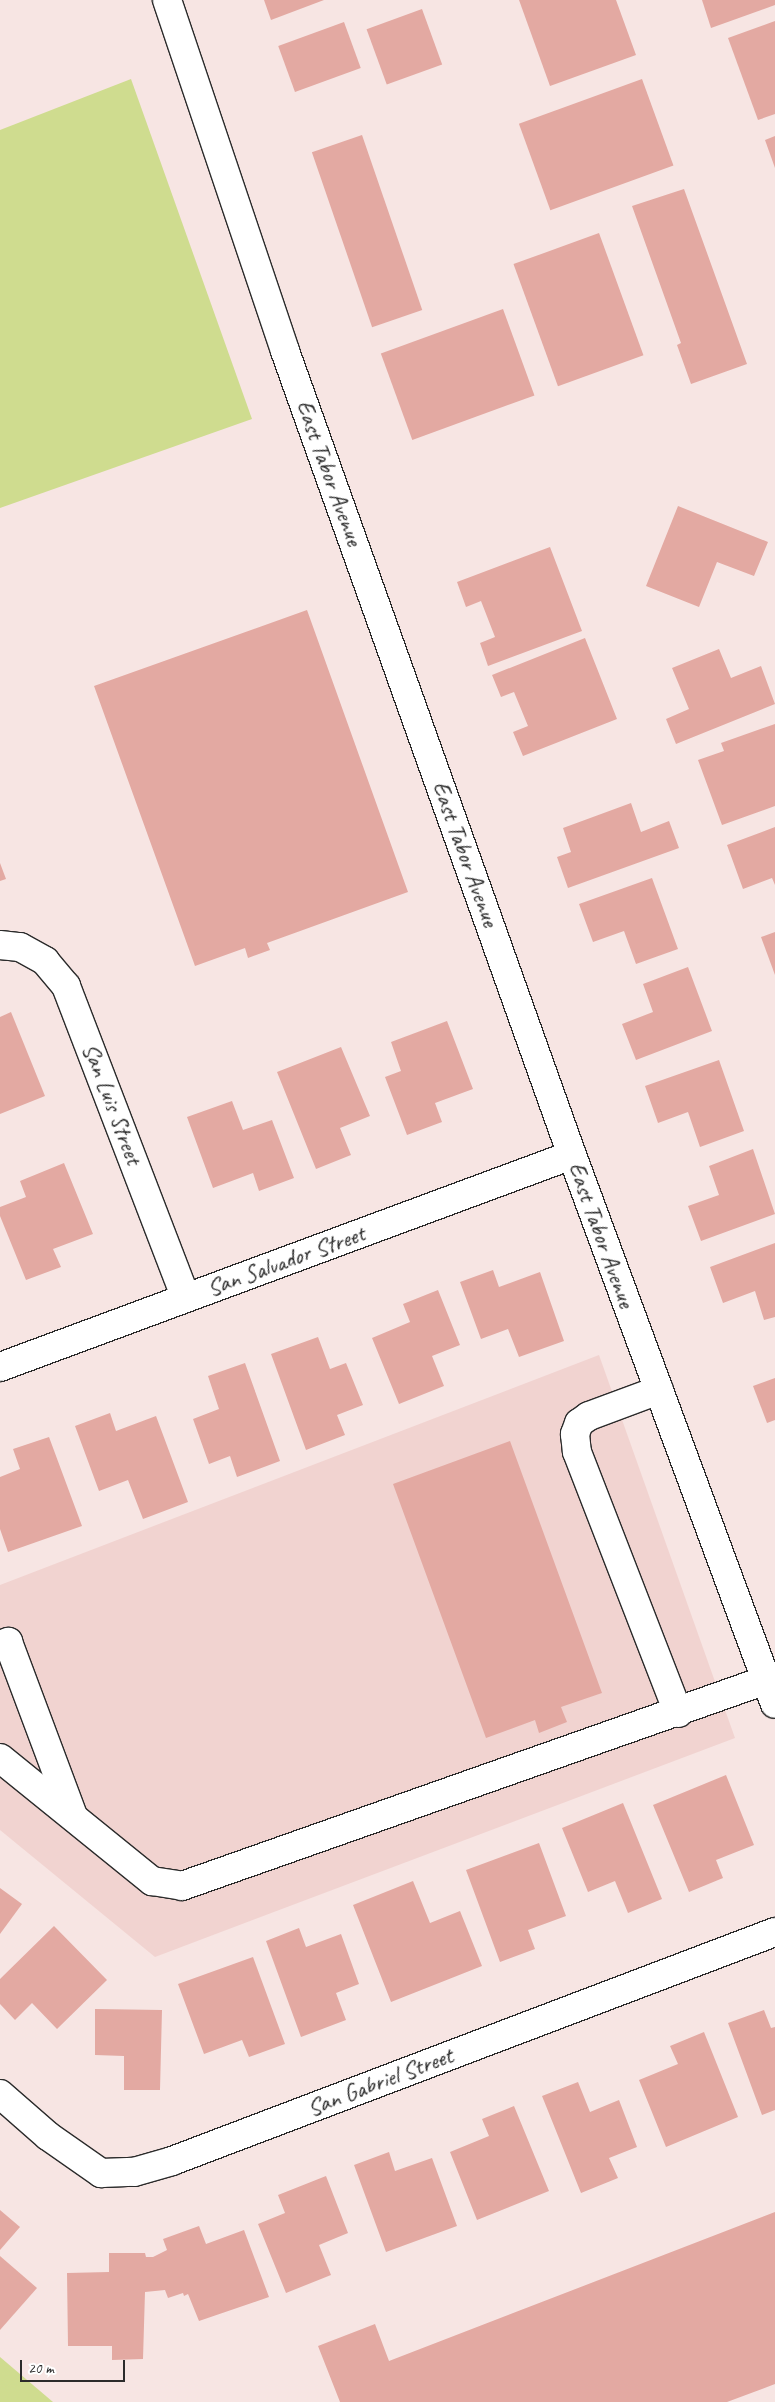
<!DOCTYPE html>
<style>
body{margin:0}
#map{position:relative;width:775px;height:2402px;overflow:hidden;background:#f7e5e3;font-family:Caveat,sans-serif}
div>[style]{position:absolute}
.built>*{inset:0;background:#f1d3d0}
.green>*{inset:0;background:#cfdc8f}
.building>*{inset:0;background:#e3a9a2;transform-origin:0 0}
.roads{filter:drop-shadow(1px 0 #2b2b2b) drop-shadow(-1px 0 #2b2b2b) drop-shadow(0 1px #2b2b2b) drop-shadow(0 -1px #2b2b2b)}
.minor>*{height:28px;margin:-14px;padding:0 14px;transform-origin:14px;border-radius:14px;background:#fff}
.secondary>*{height:28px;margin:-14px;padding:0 14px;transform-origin:14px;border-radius:14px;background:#fff}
span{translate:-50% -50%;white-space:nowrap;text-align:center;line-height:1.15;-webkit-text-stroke:4.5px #fff;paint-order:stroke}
.street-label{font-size:24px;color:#2b2b2b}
.scale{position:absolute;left:20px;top:2360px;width:105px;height:22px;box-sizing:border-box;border:2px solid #2b2b2b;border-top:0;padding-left:6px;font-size:15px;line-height:18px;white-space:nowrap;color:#2b2b2b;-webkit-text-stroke:4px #fff;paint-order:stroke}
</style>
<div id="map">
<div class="built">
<i style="clip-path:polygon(599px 1355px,735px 1738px,155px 1957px,0 1830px,0 1585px)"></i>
</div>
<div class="green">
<i style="clip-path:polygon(131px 79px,252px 419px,0 508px,0 130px)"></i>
<i style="clip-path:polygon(0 2357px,53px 2402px,0 2402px)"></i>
</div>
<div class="building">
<i style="clip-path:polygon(264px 0,324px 0,271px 20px)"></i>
<i style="clip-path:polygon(519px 0,616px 0,636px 55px,550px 86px)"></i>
<i style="clip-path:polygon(702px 0,775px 0,775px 5px,711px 28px)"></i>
<i style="left:422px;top:9px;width:59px;height:59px;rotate:70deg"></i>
<i style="clip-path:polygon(775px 21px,775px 114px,758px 120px,728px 38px)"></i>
<i style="left:344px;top:22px;width:49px;height:70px;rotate:70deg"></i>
<i style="left:642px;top:79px;width:92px;height:131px;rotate:70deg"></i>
<i style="left:362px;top:135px;width:185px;height:53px;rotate:71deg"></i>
<i style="clip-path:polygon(775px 136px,775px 168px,765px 140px)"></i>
<i style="clip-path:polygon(684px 189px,747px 364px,691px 384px,677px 345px,681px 343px,632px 206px)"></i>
<i style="left:599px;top:233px;width:130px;height:91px;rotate:70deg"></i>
<i style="left:503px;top:309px;width:92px;height:130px;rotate:70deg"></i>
<i style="clip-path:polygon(678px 506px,768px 542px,754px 576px,717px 562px,699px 607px,646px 586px)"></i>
<i style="clip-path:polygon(550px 547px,582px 631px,488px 666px,480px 643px,495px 637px,481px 601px,466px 607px,457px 582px)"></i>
<i style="clip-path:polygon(307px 610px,408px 892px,267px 943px,270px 950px,248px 958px,245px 948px,195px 966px,94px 686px)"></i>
<i style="clip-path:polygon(585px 638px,617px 719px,523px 756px,513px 732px,528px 726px,514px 692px,501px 697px,492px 675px)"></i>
<i style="clip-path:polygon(719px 649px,731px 678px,761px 666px,775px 704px,676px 744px,666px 719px,689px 709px,672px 668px)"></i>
<i style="clip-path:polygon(775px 724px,775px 806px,722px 825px,698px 760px,724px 751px,721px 743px)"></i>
<i style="clip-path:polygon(631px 803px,641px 832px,669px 821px,679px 848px,568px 888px,557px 857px,571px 852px,563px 828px)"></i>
<i style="clip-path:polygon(775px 827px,775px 885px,772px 878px,743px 889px,727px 845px)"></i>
<i style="clip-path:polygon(0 863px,6px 879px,0 881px)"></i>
<i style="clip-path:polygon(652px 878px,678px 949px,636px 964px,624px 931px,593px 942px,579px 904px)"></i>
<i style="clip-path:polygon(775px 932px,775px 975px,761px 937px)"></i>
<i style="clip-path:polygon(688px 967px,712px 1031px,636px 1060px,622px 1024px,653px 1012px,643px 984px)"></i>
<i style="clip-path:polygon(11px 1012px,45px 1096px,0 1114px,0 1017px)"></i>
<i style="clip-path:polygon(447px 1021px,473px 1089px,435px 1103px,442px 1122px,407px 1135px,385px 1077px,401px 1071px,391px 1042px)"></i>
<i style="clip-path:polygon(341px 1047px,370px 1116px,340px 1128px,351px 1155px,316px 1169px,277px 1072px)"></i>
<i style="clip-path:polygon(719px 1060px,744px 1131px,700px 1147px,688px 1112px,658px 1123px,645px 1086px)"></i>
<i style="clip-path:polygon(232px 1101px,243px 1130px,272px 1120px,294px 1178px,259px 1191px,253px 1173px,213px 1188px,187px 1117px)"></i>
<i style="clip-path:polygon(753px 1149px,775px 1214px,701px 1241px,688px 1206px,719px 1195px,709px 1166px)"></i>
<i style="clip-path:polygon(64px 1163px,93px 1234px,53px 1249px,61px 1267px,26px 1280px,0 1216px,0 1207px,26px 1197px,20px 1181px)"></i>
<i style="clip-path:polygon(775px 1243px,775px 1317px,764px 1320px,755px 1291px,723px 1303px,710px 1267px)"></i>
<i style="clip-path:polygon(493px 1270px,499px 1287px,540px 1272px,564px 1341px,519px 1357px,508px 1329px,481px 1339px,460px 1282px)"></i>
<i style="clip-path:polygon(438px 1290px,460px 1345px,432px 1356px,444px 1386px,399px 1404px,372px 1338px,410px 1322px,403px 1304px)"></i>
<i style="clip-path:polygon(318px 1337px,330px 1369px,346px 1363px,363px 1405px,337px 1415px,345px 1435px,306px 1450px,271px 1354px)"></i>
<i style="clip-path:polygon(245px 1363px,280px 1461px,237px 1477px,230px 1456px,209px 1464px,193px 1419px,219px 1409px,208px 1376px)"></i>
<i style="clip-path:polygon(775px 1378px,775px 1420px,767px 1423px,753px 1386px)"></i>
<i style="clip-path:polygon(110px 1413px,116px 1431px,156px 1416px,188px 1502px,143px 1519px,128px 1480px,99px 1491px,75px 1426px)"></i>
<i style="clip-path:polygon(49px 1437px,82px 1526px,8px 1552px,0 1529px,0 1477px,20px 1469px,13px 1449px)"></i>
<i style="clip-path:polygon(510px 1441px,602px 1693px,561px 1707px,567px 1722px,539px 1733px,535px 1720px,486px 1738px,393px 1484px)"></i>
<i style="clip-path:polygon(726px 1775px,754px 1845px,716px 1860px,723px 1878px,689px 1892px,653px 1805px)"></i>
<i style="clip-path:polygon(623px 1803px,662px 1899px,628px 1913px,615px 1881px,588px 1892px,562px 1828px)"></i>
<i style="clip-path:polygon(539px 1843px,566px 1916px,528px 1930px,535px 1949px,500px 1962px,466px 1870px)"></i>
<i style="clip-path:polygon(413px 1881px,430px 1923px,460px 1911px,482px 1966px,391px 2002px,353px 1905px)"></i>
<i style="clip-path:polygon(0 1888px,22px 1904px,0 1934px)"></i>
<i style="clip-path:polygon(54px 1926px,107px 1980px,57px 2029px,32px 2003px,15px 2020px,0 2004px,0 1979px)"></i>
<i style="clip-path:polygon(299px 1928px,306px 1947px,341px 1934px,359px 1984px,336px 1993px,346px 2020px,301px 2037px,266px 1941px)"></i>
<i style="clip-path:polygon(253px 1957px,285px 2044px,249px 2057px,242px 2040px,204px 2054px,178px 1984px)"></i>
<i style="clip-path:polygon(95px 2009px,162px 2010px,160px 2090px,124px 2090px,124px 2056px,95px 2055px)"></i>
<i style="clip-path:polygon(764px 2010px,771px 2028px,775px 2027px,775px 2110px,762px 2115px,728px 2023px)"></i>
<i style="clip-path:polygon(704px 2032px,738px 2117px,666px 2147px,639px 2080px,678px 2064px,670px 2046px)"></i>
<i style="clip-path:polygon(578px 2082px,590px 2112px,619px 2100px,637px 2147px,609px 2158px,618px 2178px,581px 2193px,542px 2096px)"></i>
<i style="clip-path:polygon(514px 2106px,549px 2191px,477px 2220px,450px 2152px,489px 2136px,482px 2119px)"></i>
<i style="clip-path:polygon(389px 2152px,395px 2171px,432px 2158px,457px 2226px,386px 2252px,354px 2165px)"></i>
<i style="clip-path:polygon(326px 2176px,348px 2233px,319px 2245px,331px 2275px,286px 2293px,258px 2224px,285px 2213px,278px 2195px)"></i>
<i style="clip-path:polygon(0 2210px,20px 2227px,0 2250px)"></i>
<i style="clip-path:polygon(775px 2212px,775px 2384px,727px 2402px,340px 2402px,318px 2346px,375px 2324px,389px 2361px)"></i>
<i style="clip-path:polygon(199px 2226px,206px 2244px,244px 2230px,269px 2297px,199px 2321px,188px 2294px,184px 2296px,183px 2293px,168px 2298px,165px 2290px,145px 2292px,143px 2359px,112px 2360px,112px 2346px,68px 2346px,67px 2273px,109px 2272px,109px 2253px,145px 2253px,146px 2257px,153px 2257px,167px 2250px,163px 2239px)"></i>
<i style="clip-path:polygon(0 2256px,37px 2288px,0 2330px)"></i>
</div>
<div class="roads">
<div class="minor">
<i style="left:0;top:945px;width:20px;rotate:6deg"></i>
<i style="left:20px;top:947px;width:29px;rotate:29deg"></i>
<i style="left:45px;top:961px;width:33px;rotate:50deg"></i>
<i style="left:66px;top:986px;width:334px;rotate:69deg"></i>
<i style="left:0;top:1367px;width:610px;rotate:-20.34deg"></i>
<i style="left:659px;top:1390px;width:75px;rotate:159.6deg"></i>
<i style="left:589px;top:1416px;width:12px;rotate:145deg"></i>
<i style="left:579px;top:1423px;width:12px;rotate:110deg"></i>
<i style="left:575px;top:1434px;width:18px;rotate:84deg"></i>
<i style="left:577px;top:1452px;width:280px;rotate:68.8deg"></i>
<i style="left:0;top:1645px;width:9px;rotate:-21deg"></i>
<i style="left:8px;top:1642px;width:186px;rotate:69.5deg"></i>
<i style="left:0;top:1758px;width:196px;rotate:39deg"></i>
<i style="left:152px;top:1881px;width:30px;rotate:9deg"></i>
<i style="left:182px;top:1886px;width:619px;rotate:-19.43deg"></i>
<i style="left:0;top:2094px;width:64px;rotate:41.2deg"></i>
<i style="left:48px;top:2136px;width:65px;rotate:34.9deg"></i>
<i style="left:101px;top:2173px;width:33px;rotate:-2deg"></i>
<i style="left:134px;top:2172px;width:40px;rotate:-16deg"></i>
<i style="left:172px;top:2161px;width:645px;rotate:-20.8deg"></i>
</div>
<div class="secondary">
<i style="left:167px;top:0;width:370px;rotate:71.4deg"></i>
<i style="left:285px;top:351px;width:854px;rotate:70.36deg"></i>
<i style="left:572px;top:1155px;width:585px;rotate:69.71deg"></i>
</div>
</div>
<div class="street-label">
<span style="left:329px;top:473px;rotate:70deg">East Tabor Avenue</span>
<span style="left:465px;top:854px;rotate:70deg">East Tabor Avenue</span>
<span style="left:112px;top:1104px;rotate:69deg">San Luis Street</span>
<span style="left:601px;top:1235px;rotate:70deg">East Tabor Avenue</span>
<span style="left:286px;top:1261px;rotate:-20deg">San Salvador Street</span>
<span style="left:380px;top:2082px;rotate:-21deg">San Gabriel Street</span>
</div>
<div class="scale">20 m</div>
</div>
